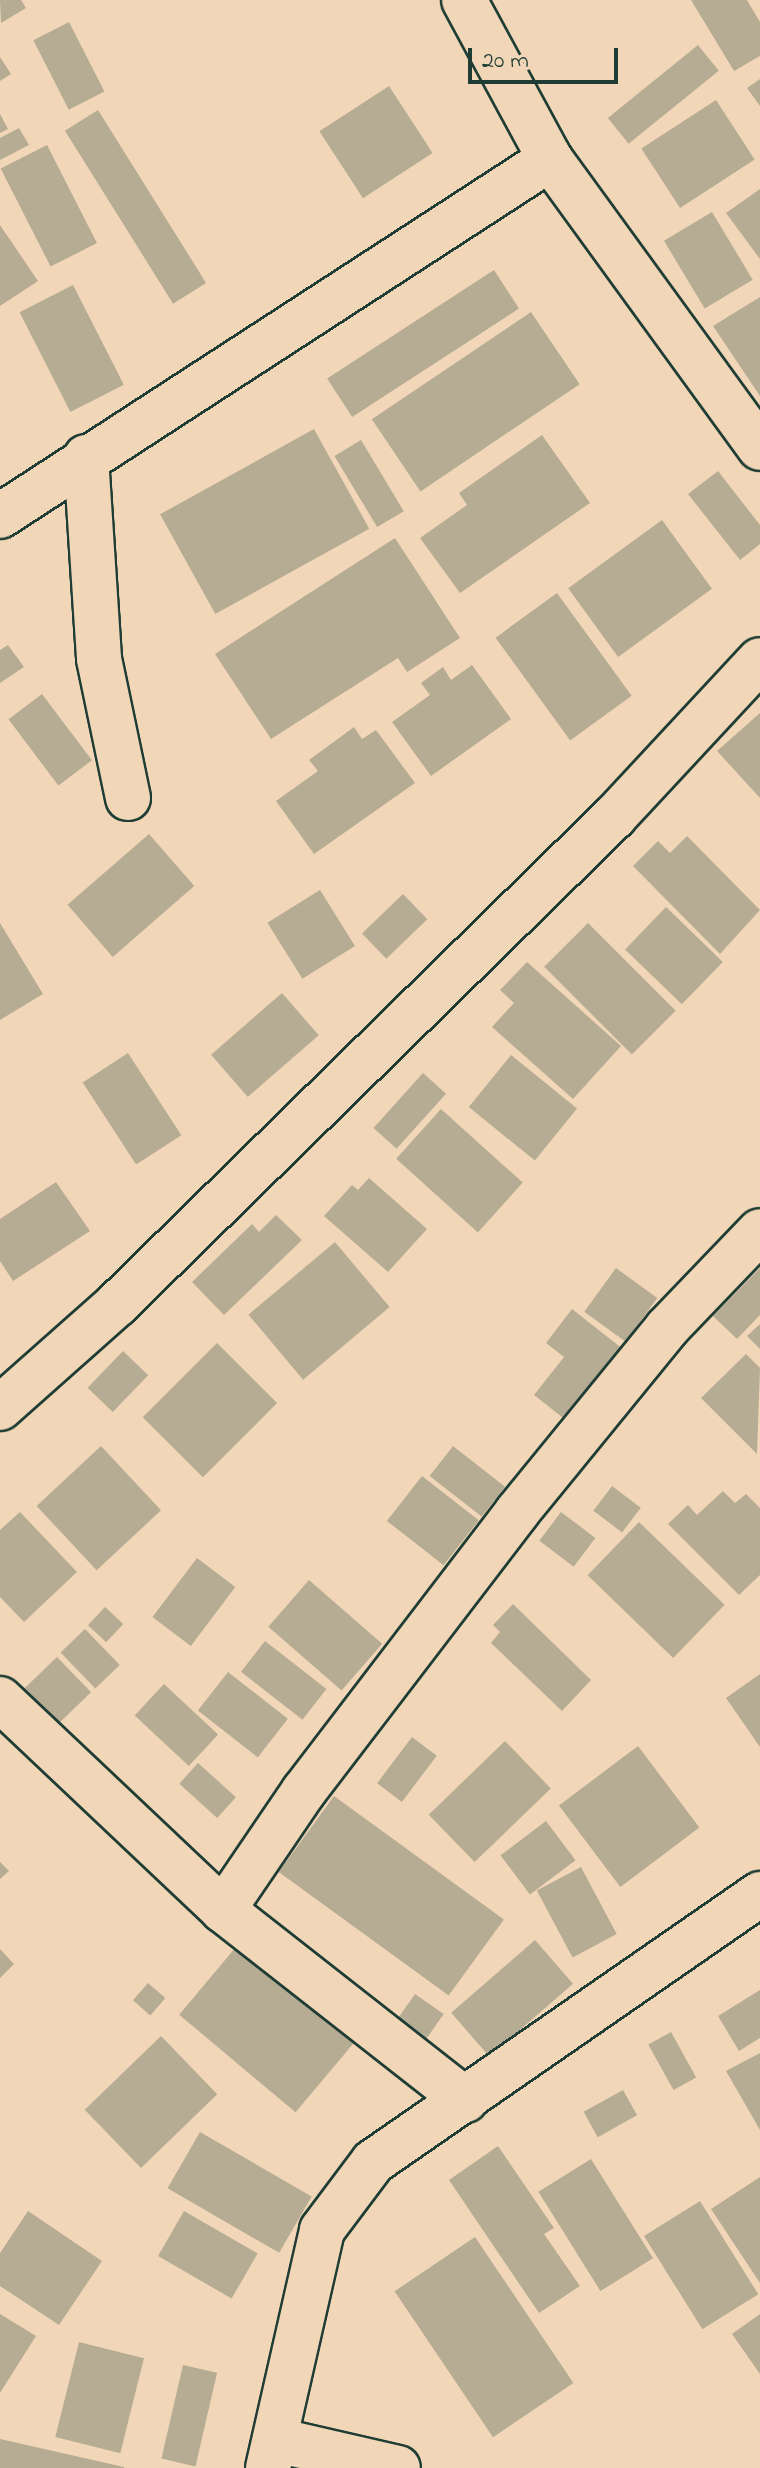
<!DOCTYPE html>
<style>
body{margin:0}
#map{position:relative;width:760px;height:2468px;overflow:hidden;background:#f1d7b8;font-family:"Indie Flower",sans-serif}
div>[style]{position:absolute}
.building>*{inset:0;background:#b6ac94;transform-origin:0 0}
.roads{filter:drop-shadow(2px 0 #1f3d34) drop-shadow(-2px 0 #1f3d34) drop-shadow(0 2px #1f3d34) drop-shadow(0 -2px #1f3d34)}
.minor>*{height:44px;margin:-22px;padding:0 22px;transform-origin:22px;border-radius:22px;background:#f1d7b8}
span{translate:-50% -50%;white-space:nowrap;text-align:center;line-height:1.15;-webkit-text-stroke:6px #f1d7b8;paint-order:stroke}
.scale{position:absolute;left:468px;top:48px;width:150px;height:36px;box-sizing:border-box;border:4px solid #1f3d34;border-top:0;padding-left:10px;font-size:24px;line-height:28px;white-space:nowrap;color:#1f3d34;-webkit-text-stroke:6px #f1d7b8;paint-order:stroke}
</style>
<div id="map">
<div class="building">
<i style="clip-path:polygon(0 0,21px 0,26px 8px,1px 23px)"></i>
<i style="clip-path:polygon(691px 0,747px 0,760px 22px,760px 56px,734px 71px)"></i>
<i style="left:69px;top:22px;width:78px;height:40px;rotate:63deg"></i>
<i style="left:698px;top:45px;width:33px;height:116px;rotate:51deg"></i>
<i style="clip-path:polygon(0 57px,11px 74px,0 81px)"></i>
<i style="clip-path:polygon(760px 79px,760px 106px,747px 88px)"></i>
<i style="left:389px;top:86px;width:80px;height:83px;rotate:57deg"></i>
<i style="left:716px;top:100px;width:71px;height:89px;rotate:57deg"></i>
<i style="left:98px;top:110px;width:204px;height:39px;rotate:58deg"></i>
<i style="clip-path:polygon(0 114px,8px 129px,0 133px)"></i>
<i style="clip-path:polygon(19px 128px,29px 145px,0 160px,0 138px)"></i>
<i style="left:47px;top:145px;width:110px;height:52px;rotate:63deg"></i>
<i style="clip-path:polygon(760px 189px,760px 259px,726px 213px)"></i>
<i style="left:712px;top:212px;width:79px;height:56px;rotate:59deg"></i>
<i style="clip-path:polygon(0 225px,38px 281px,0 306px)"></i>
<i style="left:494px;top:270px;width:46px;height:199px;rotate:57deg"></i>
<i style="left:73px;top:285px;width:112px;height:60px;rotate:63deg"></i>
<i style="clip-path:polygon(760px 297px,760px 396px,713px 326px)"></i>
<i style="left:531px;top:312px;width:87px;height:192px;rotate:56deg"></i>
<i style="left:314px;top:429px;width:114px;height:176px;rotate:61deg"></i>
<i style="clip-path:polygon(542px 435px,590px 503px,460px 593px,420px 538px,467px 505px,459px 493px)"></i>
<i style="left:361px;top:440px;width:83px;height:31px;rotate:59deg"></i>
<i style="clip-path:polygon(718px 471px,760px 525px,760px 544px,740px 560px,688px 494px)"></i>
<i style="left:662px;top:520px;width:85px;height:116px;rotate:54deg"></i>
<i style="clip-path:polygon(395px 538px,460px 638px,407px 672px,398px 658px,271px 739px,215px 654px)"></i>
<i style="left:557px;top:593px;width:127px;height:76px;rotate:54deg"></i>
<i style="clip-path:polygon(8px 645px,24px 667px,0 683px,0 650px)"></i>
<i style="clip-path:polygon(472px 665px,511px 719px,431px 776px,392px 722px,430px 695px,421px 683px,443px 667px,451px 680px)"></i>
<i style="left:42px;top:694px;width:83px;height:42px;rotate:53deg"></i>
<i style="clip-path:polygon(760px 713px,760px 798px,717px 751px)"></i>
<i style="clip-path:polygon(354px 727px,362px 739px,376px 730px,415px 783px,314px 854px,276px 801px,318px 771px,309px 760px)"></i>
<i style="left:149px;top:834px;width:69px;height:108px;rotate:49deg"></i>
<i style="clip-path:polygon(687px 836px,760px 910px,720px 954px,633px 866px,658px 841px,670px 853px)"></i>
<i style="left:320px;top:890px;width:66px;height:62px;rotate:58deg"></i>
<i style="left:403px;top:894px;width:35px;height:57px;rotate:46deg"></i>
<i style="left:666px;top:907px;width:79px;height:59px;rotate:44deg"></i>
<i style="clip-path:polygon(0 923px,43px 994px,0 1020px)"></i>
<i style="left:588px;top:923px;width:124px;height:62px;rotate:45deg"></i>
<i style="clip-path:polygon(527px 962px,621px 1046px,573px 1099px,492px 1027px,514px 1003px,500px 990px)"></i>
<i style="left:282px;top:993px;width:56px;height:94px;rotate:49deg"></i>
<i style="left:128px;top:1053px;width:98px;height:54px;rotate:57deg"></i>
<i style="left:511px;top:1055px;width:85px;height:67px;rotate:39deg"></i>
<i style="left:423px;top:1073px;width:31px;height:74px;rotate:42deg"></i>
<i style="left:441px;top:1109px;width:110px;height:67px;rotate:42deg"></i>
<i style="clip-path:polygon(369px 1178px,427px 1229px,388px 1272px,324px 1216px,352px 1185px,358px 1190px)"></i>
<i style="clip-path:polygon(56px 1182px,90px 1231px,13px 1281px,0 1261px,0 1219px)"></i>
<i style="clip-path:polygon(276px 1215px,302px 1240px,224px 1315px,192px 1282px,252px 1224px,259px 1232px)"></i>
<i style="left:335px;top:1242px;width:85px;height:113px;rotate:50deg"></i>
<i style="left:616px;top:1268px;width:51px;height:54px;rotate:36deg"></i>
<i style="clip-path:polygon(760px 1268px,760px 1315px,737px 1339px,713px 1316px)"></i>
<i style="clip-path:polygon(572px 1309px,624px 1350px,567px 1421px,534px 1395px,564px 1357px,546px 1343px)"></i>
<i style="clip-path:polygon(760px 1324px,760px 1349px,747px 1336px)"></i>
<i style="left:217px;top:1343px;width:85px;height:105px;rotate:45deg"></i>
<i style="left:123px;top:1351px;width:35px;height:51px;rotate:44deg"></i>
<i style="clip-path:polygon(746px 1354px,760px 1368px,757px 1454px,701px 1398px)"></i>
<i style="left:101px;top:1446px;width:88px;height:88px;rotate:47deg"></i>
<i style="left:453px;top:1446px;width:66px;height:38px;rotate:38deg"></i>
<i style="left:422px;top:1476px;width:72px;height:57px;rotate:38deg"></i>
<i style="left:612px;top:1486px;width:36px;height:31px;rotate:37deg"></i>
<i style="clip-path:polygon(723px 1491px,735px 1503px,746px 1494px,760px 1508px,760px 1575px,739px 1595px,668px 1524px,688px 1505px,697px 1515px)"></i>
<i style="clip-path:polygon(20px 1512px,77px 1572px,24px 1622px,0 1597px,0 1530px)"></i>
<i style="left:561px;top:1512px;width:43px;height:36px;rotate:37deg"></i>
<i style="left:639px;top:1522px;width:119px;height:74px;rotate:44deg"></i>
<i style="left:197px;top:1558px;width:48px;height:74px;rotate:37deg"></i>
<i style="left:309px;top:1580px;width:97px;height:62px;rotate:41deg"></i>
<i style="clip-path:polygon(513px 1604px,591px 1680px,562px 1711px,491px 1643px,500px 1632px,493px 1625px)"></i>
<i style="left:105px;top:1607px;width:25px;height:25px;rotate:43deg"></i>
<i style="left:85px;top:1629px;width:50px;height:34px;rotate:46deg"></i>
<i style="left:265px;top:1641px;width:78px;height:39px;rotate:38deg"></i>
<i style="left:57px;top:1657px;width:49px;height:57px;rotate:46deg"></i>
<i style="left:228px;top:1672px;width:76px;height:49px;rotate:38deg"></i>
<i style="clip-path:polygon(760px 1674px,760px 1747px,726px 1698px)"></i>
<i style="left:164px;top:1684px;width:74px;height:43px;rotate:43deg"></i>
<i style="left:412px;top:1737px;width:31px;height:58px;rotate:37deg"></i>
<i style="left:505px;top:1741px;width:66px;height:106px;rotate:46deg"></i>
<i style="left:638px;top:1746px;width:102px;height:99px;rotate:53deg"></i>
<i style="left:198px;top:1763px;width:51px;height:28px;rotate:42deg"></i>
<i style="left:334px;top:1796px;width:210px;height:94px;rotate:36deg"></i>
<i style="left:546px;top:1821px;width:49px;height:57px;rotate:53deg"></i>
<i style="clip-path:polygon(0 1862px,9px 1871px,0 1879px)"></i>
<i style="left:581px;top:1867px;width:76px;height:50px;rotate:62deg"></i>
<i style="left:246px;top:1935px;width:152px;height:104px;rotate:40deg"></i>
<i style="left:535px;top:1940px;width:58px;height:111px;rotate:49deg"></i>
<i style="clip-path:polygon(0 1949px,14px 1964px,0 1978px)"></i>
<i style="left:148px;top:1983px;width:23px;height:23px;rotate:41deg"></i>
<i style="clip-path:polygon(760px 1990px,760px 2038px,739px 2051px,718px 2016px)"></i>
<i style="left:415px;top:1994px;width:35px;height:37px;rotate:35deg"></i>
<i style="left:671px;top:2032px;width:52px;height:26px;rotate:61deg"></i>
<i style="left:161px;top:2036px;width:81px;height:106px;rotate:46deg"></i>
<i style="clip-path:polygon(760px 2053px,760px 2130px,726px 2071px)"></i>
<i style="left:623px;top:2090px;width:29px;height:45px;rotate:61deg"></i>
<i style="left:200px;top:2132px;width:129px;height:65px;rotate:30deg"></i>
<i style="clip-path:polygon(498px 2146px,554px 2228px,544px 2234px,580px 2286px,539px 2313px,449px 2180px)"></i>
<i style="left:591px;top:2159px;width:117px;height:62px;rotate:58deg"></i>
<i style="clip-path:polygon(760px 2177px,760px 2283px,711px 2209px)"></i>
<i style="left:700px;top:2201px;width:110px;height:66px;rotate:58deg"></i>
<i style="clip-path:polygon(28px 2211px,102px 2261px,59px 2325px,0 2286px,0 2253px)"></i>
<i style="left:184px;top:2211px;width:85px;height:52px;rotate:30deg"></i>
<i style="left:475px;top:2237px;width:176px;height:97px;rotate:56deg"></i>
<i style="clip-path:polygon(0 2314px,36px 2336px,0 2393px)"></i>
<i style="clip-path:polygon(760px 2314px,760px 2374px,732px 2334px)"></i>
<i style="left:79px;top:2342px;width:67px;height:98px;rotate:14deg"></i>
<i style="left:183px;top:2365px;width:35px;height:96px;rotate:13deg"></i>
<i style="clip-path:polygon(0 2439px,124px 2467px,124px 2468px,0 2468px)"></i>
</div>
<div class="roads">
<div class="minor">
<i style="left:464px;top:0;width:181px;rotate:61.6deg"></i>
<i style="left:550px;top:159px;width:357px;rotate:54deg"></i>
<i style="left:86px;top:457px;width:202px;rotate:86.3deg"></i>
<i style="left:99px;top:659px;width:142px;rotate:78.2deg"></i>
<i style="left:0;top:516px;width:656px;rotate:-32.99deg"></i>
<i style="left:0;top:1408px;width:157px;rotate:-41.6deg"></i>
<i style="left:117px;top:1304px;width:696px;rotate:-44.42deg"></i>
<i style="left:614px;top:817px;width:214px;rotate:-47.1deg"></i>
<i style="left:0;top:1699px;width:307px;rotate:43.4deg"></i>
<i style="left:223px;top:1910px;width:308px;rotate:38.1deg"></i>
<i style="left:223px;top:1910px;width:144px;rotate:-55.8deg"></i>
<i style="left:304px;top:1791px;width:351px;rotate:-52.6deg"></i>
<i style="left:517px;top:1512px;width:237px;rotate:-50.8deg"></i>
<i style="left:667px;top:1328px;width:134px;rotate:-46.2deg"></i>
<i style="left:276px;top:2440px;width:125px;rotate:12.9deg"></i>
<i style="left:268px;top:2468px;width:244px;rotate:-77.2deg"></i>
<i style="left:322px;top:2230px;width:85px;rotate:-53.1deg"></i>
<i style="left:373px;top:2162px;width:471px;rotate:-34.7deg"></i>
</div>
</div>
<div class="scale">20 m</div>
</div>
